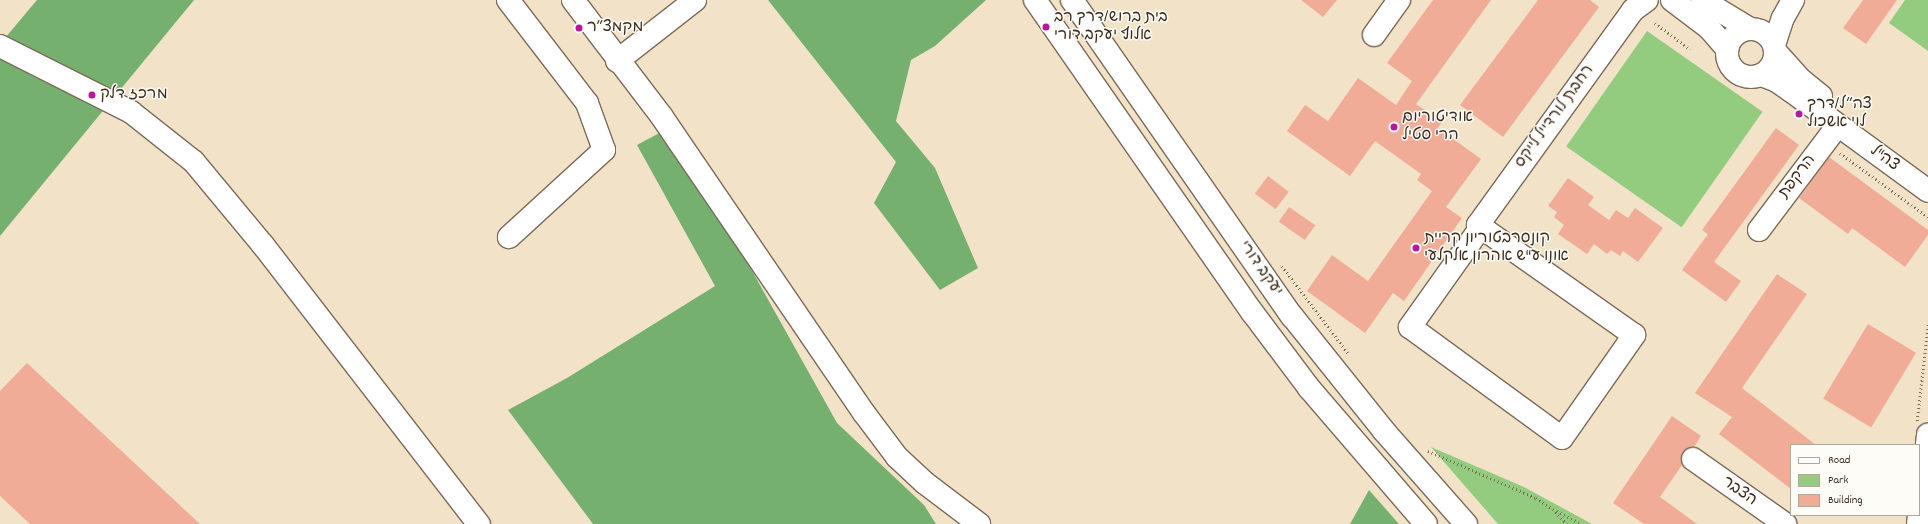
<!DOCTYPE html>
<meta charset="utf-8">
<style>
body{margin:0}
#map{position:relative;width:1928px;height:524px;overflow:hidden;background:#f2e3c8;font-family:Dekko,"Playpen Sans Hebrew",sans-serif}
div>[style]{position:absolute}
.green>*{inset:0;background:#93cc7f;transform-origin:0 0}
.forest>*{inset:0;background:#76b06e}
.building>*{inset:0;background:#f1ac97;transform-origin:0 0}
.path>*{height:2.5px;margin-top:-1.25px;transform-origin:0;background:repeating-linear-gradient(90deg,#7b6b5a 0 1px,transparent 0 4px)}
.roads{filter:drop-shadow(1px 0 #7b6b5a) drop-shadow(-1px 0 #7b6b5a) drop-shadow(0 1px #7b6b5a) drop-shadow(0 -1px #7b6b5a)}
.minor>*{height:22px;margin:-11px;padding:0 11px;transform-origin:11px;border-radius:11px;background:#fff}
.minor>.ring{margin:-11px;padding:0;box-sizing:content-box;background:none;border:22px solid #fff;border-radius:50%}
.major>*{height:22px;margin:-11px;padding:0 11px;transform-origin:11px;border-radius:11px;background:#fff}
.dots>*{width:11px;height:11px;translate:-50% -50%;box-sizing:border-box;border:2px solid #fdfcf7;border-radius:50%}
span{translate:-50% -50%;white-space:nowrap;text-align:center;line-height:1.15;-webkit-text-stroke:3px #fdfcf7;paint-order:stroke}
.poi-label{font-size:16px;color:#3b2a1e}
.left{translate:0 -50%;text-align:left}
.street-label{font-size:16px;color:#3b2a1e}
.legend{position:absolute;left:1790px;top:444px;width:130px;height:72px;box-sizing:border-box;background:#fdfcf7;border:1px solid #afa8a0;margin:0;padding:5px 7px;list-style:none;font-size:12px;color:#3b2a1e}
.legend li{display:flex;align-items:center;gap:8px;height:20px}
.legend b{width:20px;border:1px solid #afa8a0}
</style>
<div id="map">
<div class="green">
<i style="clip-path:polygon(1905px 0,1928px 0,1928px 51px,1889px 23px)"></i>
<i style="left:1647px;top:31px;width:141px;height:141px;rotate:35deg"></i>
<i style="clip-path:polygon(1431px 447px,1524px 487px,1592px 524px,1498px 524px)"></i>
</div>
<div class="forest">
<i style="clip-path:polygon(37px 0,194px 0,0 236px,0 44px)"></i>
<i style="clip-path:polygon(768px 0,986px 0,935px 46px,911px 60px,896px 121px,935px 168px,978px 268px,940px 290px,874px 203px,896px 162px)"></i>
<i style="clip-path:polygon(665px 130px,746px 260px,837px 423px,924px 505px,936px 524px,593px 524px,508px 410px,567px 378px,715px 286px,637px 145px)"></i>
<i style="clip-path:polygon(1369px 490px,1399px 524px,1350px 524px)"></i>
</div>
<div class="building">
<i style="clip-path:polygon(1301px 0,1337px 0,1323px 17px)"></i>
<i style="clip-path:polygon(1433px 0,1491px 0,1416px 104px,1442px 122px,1438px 128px,1481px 159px,1446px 207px,1462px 218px,1404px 301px,1393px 293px,1365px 333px,1307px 291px,1332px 255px,1368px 281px,1432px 191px,1417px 180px,1421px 174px,1375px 141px,1350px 176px,1287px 131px,1305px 105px,1328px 121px,1358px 78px,1396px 105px,1412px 81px,1387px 63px)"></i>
<i style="clip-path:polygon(1538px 0,1590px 0,1599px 7px,1503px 137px,1460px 105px)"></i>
<i style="clip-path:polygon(1863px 0,1897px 0,1866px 44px,1843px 28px)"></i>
<i style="clip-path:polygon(1776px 128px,1799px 145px,1714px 262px,1741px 281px,1726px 302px,1682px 270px,1708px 234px,1702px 230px)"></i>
<i style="clip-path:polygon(1829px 157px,1928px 230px,1928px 235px,1905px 267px,1852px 228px,1848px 234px,1799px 198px)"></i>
<i style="left:1268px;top:176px;width:26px;height:22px;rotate:37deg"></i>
<i style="clip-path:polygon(1568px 178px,1594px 197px,1588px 205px,1609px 220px,1616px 210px,1628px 218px,1635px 208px,1663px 228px,1638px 262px,1623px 251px,1620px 256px,1611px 250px,1607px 254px,1594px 244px,1587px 254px,1558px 234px,1564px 225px,1554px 217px,1557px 212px,1548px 206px)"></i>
<i style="left:1289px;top:207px;width:32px;height:18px;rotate:35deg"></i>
<i style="clip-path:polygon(1777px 274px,1807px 294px,1742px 388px,1816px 445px,1791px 445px,1791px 489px,1719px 434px,1732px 417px,1695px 393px)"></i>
<i style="left:1868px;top:324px;width:56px;height:87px;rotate:31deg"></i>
<i style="clip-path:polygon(27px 363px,200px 524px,30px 524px,0 496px,0 391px)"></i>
<i style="clip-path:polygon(1672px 416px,1701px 436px,1694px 447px,1683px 452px,1682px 465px,1660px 497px,1697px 524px,1644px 524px,1613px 503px)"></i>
</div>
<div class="path">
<i style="left:1655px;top:23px;width:44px;rotate:36.6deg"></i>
<i style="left:1840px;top:153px;width:109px;rotate:36deg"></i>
<i style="left:1282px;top:266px;width:109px;rotate:52.8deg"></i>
<i style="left:1917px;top:421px;width:98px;rotate:-83.5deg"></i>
<i style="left:1428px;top:451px;width:118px;rotate:23.5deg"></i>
<i style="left:1536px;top:498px;width:20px;rotate:33deg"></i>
<i style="left:1553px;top:509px;width:21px;rotate:47deg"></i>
<i style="left:1557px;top:511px;width:27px;rotate:28deg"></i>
</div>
<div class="roads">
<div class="minor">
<i style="left:508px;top:0;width:130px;rotate:52.5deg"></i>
<i style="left:587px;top:103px;width:50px;rotate:70.1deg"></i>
<i style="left:604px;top:150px;width:129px;rotate:137.5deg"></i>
<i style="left:573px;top:0;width:147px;rotate:52.7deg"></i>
<i style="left:662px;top:117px;width:358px;rotate:55.7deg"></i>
<i style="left:864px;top:413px;width:55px;rotate:53.1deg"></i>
<i style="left:897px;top:457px;width:38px;rotate:43deg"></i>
<i style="left:925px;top:483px;width:68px;rotate:37.2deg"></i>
<i style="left:1672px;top:0;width:46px;rotate:37.1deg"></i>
<i style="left:1709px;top:28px;width:28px;rotate:49deg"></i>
<i style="left:1702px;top:0;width:56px;rotate:31.1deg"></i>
<i class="ring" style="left:1727px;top:29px;width:26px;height:26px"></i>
<i style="left:1374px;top:35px;width:43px;rotate:-54.5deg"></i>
<i style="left:1774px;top:45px;width:28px;rotate:-72deg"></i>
<i style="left:1783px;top:18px;width:21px;rotate:-61deg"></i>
<i style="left:0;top:46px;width:147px;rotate:26.7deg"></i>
<i style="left:131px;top:112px;width:80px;rotate:38.4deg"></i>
<i style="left:194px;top:162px;width:108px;rotate:50.3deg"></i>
<i style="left:263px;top:245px;width:353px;rotate:52.3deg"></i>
<i style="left:1775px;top:51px;width:38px;rotate:48deg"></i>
<i style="left:1800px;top:79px;width:27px;rotate:39deg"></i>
<i style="left:617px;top:61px;width:99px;rotate:-38deg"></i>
<i style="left:1761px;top:75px;width:15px;rotate:20deg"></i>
<i style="left:1775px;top:80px;width:18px;rotate:34deg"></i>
<i style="left:1790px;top:90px;width:171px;rotate:36.2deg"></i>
<i style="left:1481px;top:227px;width:123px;rotate:125.4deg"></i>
<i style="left:1410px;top:327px;width:188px;rotate:36.1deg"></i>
<i style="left:1562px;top:438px;width:126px;rotate:-55deg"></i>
<i style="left:1634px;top:335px;width:191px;rotate:-144.8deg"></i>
<i style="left:1478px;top:225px;width:265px;rotate:-54.2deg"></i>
<i style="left:1633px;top:10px;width:17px;rotate:-36deg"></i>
<i style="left:1759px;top:230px;width:131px;rotate:-53deg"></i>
<i style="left:1693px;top:459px;width:113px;rotate:35.2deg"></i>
</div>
<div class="major">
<i style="left:1035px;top:0;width:380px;rotate:55.2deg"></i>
<i style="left:1252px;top:312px;width:95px;rotate:53.1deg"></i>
<i style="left:1309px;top:388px;width:179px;rotate:49.3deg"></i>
<i style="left:1072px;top:0;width:385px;rotate:55.2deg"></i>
<i style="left:1292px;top:316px;width:147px;rotate:51.3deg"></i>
<i style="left:1384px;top:431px;width:124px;rotate:48.6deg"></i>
<i style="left:1918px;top:524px;width:90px;rotate:-83.6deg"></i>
</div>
</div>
<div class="dots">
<i style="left:1046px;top:27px;background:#b5179e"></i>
<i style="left:579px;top:28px;background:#b5179e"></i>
<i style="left:92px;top:95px;background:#b5179e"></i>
<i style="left:1799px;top:114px;background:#b5179e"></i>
<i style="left:1394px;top:127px;background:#b5179e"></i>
<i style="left:1416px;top:248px;background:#b5179e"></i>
</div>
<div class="poi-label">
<span class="left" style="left:1054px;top:27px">בית ברוש/דרך רב<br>אלוף יעקב דורי</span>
<span class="left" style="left:587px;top:28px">מקמצ״ר</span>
<span class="left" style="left:100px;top:95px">מרכז דלק</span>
<span class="left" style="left:1807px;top:114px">צה״ל/דרך<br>לוי אשכול</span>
<span class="left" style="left:1402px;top:127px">אודיטוריום<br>הרי סטיל</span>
<span class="left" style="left:1424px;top:248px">קונסרבטוריון קריית<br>אונו ע"ש אהרון אלקלעי</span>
</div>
<div class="street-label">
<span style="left:1555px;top:117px;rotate:-54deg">רחבת לורדייל לייקס</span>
<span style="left:1884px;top:159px;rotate:36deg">צה"ל</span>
<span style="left:1798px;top:177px;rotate:-53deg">הרקפת</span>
<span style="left:1260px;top:269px;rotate:55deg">יעקב דורי</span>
<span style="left:1739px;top:492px;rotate:35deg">הצבר</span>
</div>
<ul class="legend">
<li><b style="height:5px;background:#fff"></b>Road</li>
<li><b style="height:11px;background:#93cc7f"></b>Park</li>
<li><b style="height:11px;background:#f1ac97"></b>Building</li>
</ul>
</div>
